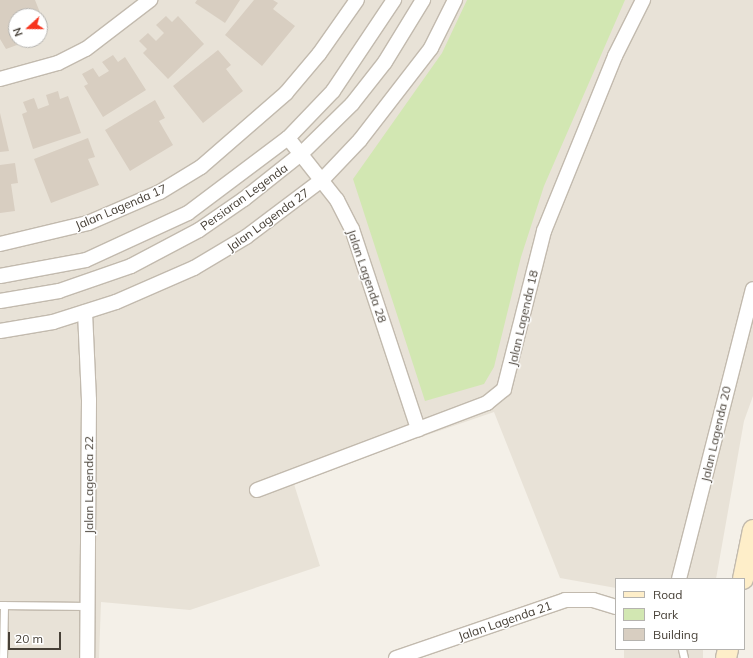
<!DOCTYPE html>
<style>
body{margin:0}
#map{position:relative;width:753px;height:658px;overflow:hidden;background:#f4f0e8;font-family:Mulish,sans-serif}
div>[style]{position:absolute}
.residential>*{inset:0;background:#e8e2d7;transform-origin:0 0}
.green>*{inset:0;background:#d2e7b2}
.building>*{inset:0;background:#d8cec1}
.roads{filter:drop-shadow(1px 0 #c2baae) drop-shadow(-1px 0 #c2baae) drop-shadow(0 1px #c2baae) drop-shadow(0 -1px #c2baae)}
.lane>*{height:7px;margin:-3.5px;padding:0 3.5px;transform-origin:3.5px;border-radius:3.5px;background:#fff}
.street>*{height:14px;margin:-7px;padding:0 7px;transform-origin:7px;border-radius:7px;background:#fff}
.secondary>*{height:20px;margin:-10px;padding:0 10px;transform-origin:10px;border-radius:10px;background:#feeec9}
span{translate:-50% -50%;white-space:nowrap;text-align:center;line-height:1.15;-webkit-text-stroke:3px #fff;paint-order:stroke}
.street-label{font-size:12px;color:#474037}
.legend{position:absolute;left:615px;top:578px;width:130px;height:72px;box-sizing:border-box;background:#fff;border:1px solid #b5b3af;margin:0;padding:5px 7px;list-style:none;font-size:12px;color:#474037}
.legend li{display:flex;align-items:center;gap:8px;height:20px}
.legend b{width:20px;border:1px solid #b5b3af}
.north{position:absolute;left:8px;top:8px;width:40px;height:40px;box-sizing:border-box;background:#fff;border:1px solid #b5b3af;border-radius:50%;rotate:249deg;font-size:11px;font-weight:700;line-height:16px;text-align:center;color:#474037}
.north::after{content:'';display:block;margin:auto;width:14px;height:18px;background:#f7341d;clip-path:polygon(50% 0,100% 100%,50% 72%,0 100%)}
.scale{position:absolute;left:8px;top:632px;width:53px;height:18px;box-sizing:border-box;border:2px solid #474037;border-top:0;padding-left:5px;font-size:12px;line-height:14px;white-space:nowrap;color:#474037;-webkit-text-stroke:3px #fff;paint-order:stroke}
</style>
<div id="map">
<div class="residential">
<i style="clip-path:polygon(evenodd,0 0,753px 0,753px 396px,744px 421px,716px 579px,616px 579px,616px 588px,560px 578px,494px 412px,293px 481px,320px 566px,190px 610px,101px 602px,99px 658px,0 658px,0 0,16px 16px,40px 16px,40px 40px,16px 40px,16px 16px)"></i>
<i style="left:624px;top:649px;width:79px;height:9px"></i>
</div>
<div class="green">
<i style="clip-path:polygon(467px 0,625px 0,544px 186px,521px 257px,494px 367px,484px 384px,425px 401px,353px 179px,442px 53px)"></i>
</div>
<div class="building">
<i style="clip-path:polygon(0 0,35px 0,45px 25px,40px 27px,40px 16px,16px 16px,16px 33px,13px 34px,17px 45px,6px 49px,0 39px)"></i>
<i style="clip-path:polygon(197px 0,240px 0,225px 23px,195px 3px)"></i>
<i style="clip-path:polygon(254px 0,273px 0,278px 3px,273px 9px,295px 26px,262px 66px,225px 35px)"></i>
<i style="clip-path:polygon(166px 16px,172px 22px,178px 16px,204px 44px,168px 79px,143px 53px,147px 49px,139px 41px,148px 33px,156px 41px,164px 33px,156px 25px)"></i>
<i style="clip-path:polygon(218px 50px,231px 65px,226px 69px,243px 91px,203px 123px,173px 86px)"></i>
<i style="clip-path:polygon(113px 55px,118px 62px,125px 57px,146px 90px,103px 117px,84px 86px,88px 84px,82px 74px,93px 68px,99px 77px,109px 71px,102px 62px)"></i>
<i style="clip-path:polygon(58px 91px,60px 99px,68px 96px,81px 133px,33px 149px,22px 114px,27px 112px,23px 102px,34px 98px,38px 109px,49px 105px,46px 95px)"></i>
<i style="clip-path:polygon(155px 100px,165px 118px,159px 121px,173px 145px,130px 171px,105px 130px)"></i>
<i style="clip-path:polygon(0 113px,9px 151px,0 152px)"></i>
<i style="clip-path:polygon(88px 138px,95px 157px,88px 159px,99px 185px,51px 203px,34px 159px)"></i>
<i style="clip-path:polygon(15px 163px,18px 183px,11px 184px,15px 211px,0 213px,0 165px)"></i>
</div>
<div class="roads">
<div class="lane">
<i style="left:0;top:605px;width:88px;rotate:0.7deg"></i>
<i style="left:682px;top:649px;width:9px;rotate:77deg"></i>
<i style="left:3px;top:658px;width:53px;rotate:-88.9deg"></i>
</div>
<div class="street">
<i style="left:0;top:79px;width:60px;rotate:-15.4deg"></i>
<i style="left:58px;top:63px;width:31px;rotate:-27deg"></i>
<i style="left:86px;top:49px;width:81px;rotate:-37.4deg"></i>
<i style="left:288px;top:138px;width:79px;rotate:51.7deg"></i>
<i style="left:337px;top:200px;width:33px;rotate:63deg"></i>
<i style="left:352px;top:229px;width:211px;rotate:71.7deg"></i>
<i style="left:0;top:244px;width:90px;rotate:-13.4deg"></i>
<i style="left:88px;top:223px;width:78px;rotate:-23.3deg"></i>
<i style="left:160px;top:192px;width:48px;rotate:-31.4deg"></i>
<i style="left:201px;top:167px;width:113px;rotate:-41deg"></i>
<i style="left:286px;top:93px;width:51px;rotate:-49.8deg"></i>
<i style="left:319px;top:54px;width:66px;rotate:-54.9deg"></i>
<i style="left:0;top:276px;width:87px;rotate:-10.5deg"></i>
<i style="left:86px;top:260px;width:112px;rotate:-24.7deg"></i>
<i style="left:188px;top:213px;width:125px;rotate:-36.9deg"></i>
<i style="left:288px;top:138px;width:65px;rotate:-46.2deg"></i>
<i style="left:333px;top:91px;width:110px;rotate:-56.2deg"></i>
<i style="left:0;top:301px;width:60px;rotate:-9.6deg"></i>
<i style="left:59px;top:291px;width:76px;rotate:-19.1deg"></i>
<i style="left:131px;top:266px;width:77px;rotate:-27.9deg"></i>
<i style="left:199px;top:230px;width:55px;rotate:-34.6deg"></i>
<i style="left:244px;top:199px;width:74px;rotate:-38.4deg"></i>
<i style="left:302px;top:153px;width:70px;rotate:-44.4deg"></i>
<i style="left:352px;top:104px;width:53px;rotate:-51.8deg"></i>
<i style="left:385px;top:62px;width:73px;rotate:-58.5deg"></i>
<i style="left:85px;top:312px;width:88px;rotate:87.4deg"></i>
<i style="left:89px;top:400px;width:258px;rotate:90.4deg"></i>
<i style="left:0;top:331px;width:54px;rotate:-9.6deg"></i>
<i style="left:53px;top:322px;width:66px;rotate:-17.6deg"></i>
<i style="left:116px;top:302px;width:85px;rotate:-23.6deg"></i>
<i style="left:194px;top:268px;width:61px;rotate:-30.8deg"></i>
<i style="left:246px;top:237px;width:96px;rotate:-37deg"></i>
<i style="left:323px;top:179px;width:54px;rotate:-46.5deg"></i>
<i style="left:360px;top:140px;width:116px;rotate:-52.3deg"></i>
<i style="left:431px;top:48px;width:54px;rotate:-63.4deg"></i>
<i style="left:257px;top:490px;width:246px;rotate:-20.7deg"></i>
<i style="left:487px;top:403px;width:22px;rotate:-39deg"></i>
<i style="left:504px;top:389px;width:163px;rotate:-75.8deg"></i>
<i style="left:544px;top:231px;width:189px;rotate:-67.9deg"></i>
<i style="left:615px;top:56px;width:63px;rotate:-63.4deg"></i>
<i style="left:679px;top:579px;width:299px;rotate:-75.7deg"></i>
<i style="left:396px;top:658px;width:179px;rotate:-18.9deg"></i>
<i style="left:565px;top:600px;width:28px"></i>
<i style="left:593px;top:600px;width:24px;rotate:17deg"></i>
</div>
<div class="secondary">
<i style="left:743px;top:579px;width:50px;rotate:-78.5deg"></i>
<i style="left:726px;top:658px;width:9px;rotate:-77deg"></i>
</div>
</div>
<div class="street-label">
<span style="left:244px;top:197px;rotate:-36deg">Persiaran Legenda</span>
<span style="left:121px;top:207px;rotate:-23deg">Jalan Lagenda 17</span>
<span style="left:268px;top:220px;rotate:-36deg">Jalan Lagenda 27</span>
<span style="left:367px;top:276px;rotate:71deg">Jalan Lagenda 28</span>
<span style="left:523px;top:318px;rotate:-77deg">Jalan Lagenda 18</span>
<span style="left:716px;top:434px;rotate:-77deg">Jalan Lagenda 20</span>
<span style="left:89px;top:485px;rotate:-90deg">Jalan Lagenda 22</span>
<span style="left:505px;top:621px;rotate:-19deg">Jalan Lagenda 21</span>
</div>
<ul class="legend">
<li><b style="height:5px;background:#feeec9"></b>Road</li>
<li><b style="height:11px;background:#d2e7b2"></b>Park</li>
<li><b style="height:11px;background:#d8cec1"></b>Building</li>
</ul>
<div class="north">N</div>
<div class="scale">20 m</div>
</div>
